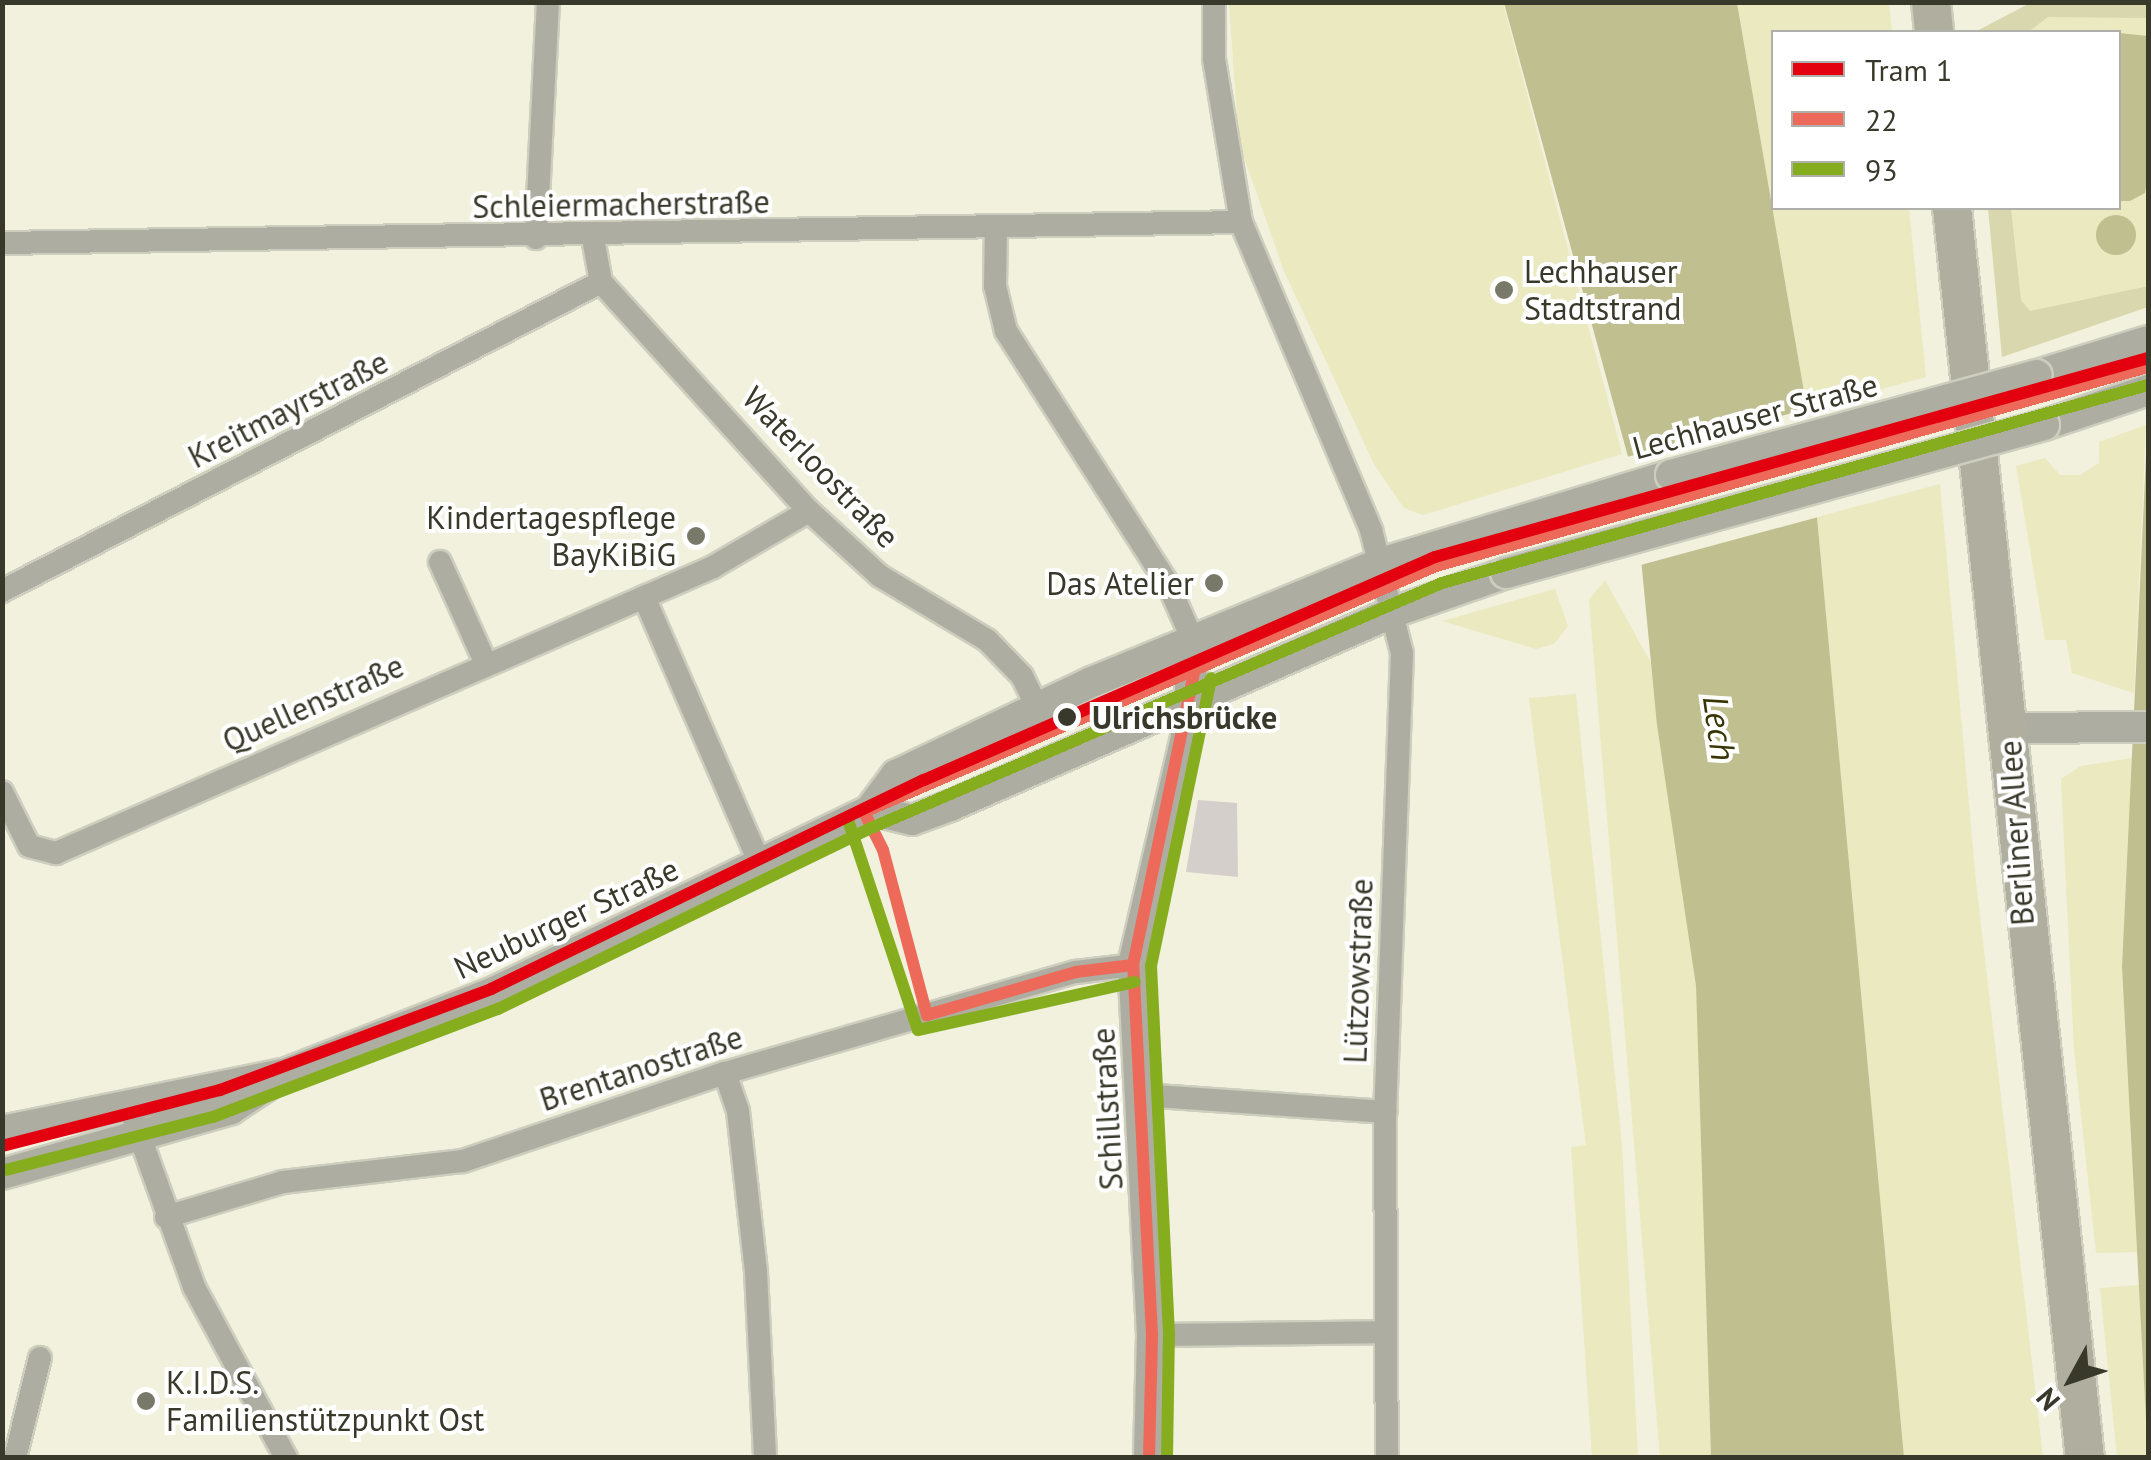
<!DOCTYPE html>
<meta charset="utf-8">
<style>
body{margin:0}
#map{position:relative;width:2151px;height:1460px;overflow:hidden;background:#f1f1dd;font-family:"PT Sans",sans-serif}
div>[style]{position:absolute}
.green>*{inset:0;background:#eae9c0}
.forest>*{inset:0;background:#d8d7ad}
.water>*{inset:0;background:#c0bf8f}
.round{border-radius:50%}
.pier>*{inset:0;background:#f1f1dd}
.building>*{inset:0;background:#d5cfcc}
.roads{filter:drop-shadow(2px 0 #cecebf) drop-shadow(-2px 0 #cecebf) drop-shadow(0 2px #cecebf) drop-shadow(0 -2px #cecebf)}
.minor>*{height:22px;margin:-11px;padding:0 11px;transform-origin:11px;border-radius:11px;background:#adada1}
.tertiary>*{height:30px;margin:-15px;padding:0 15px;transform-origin:15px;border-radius:15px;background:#adada1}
.primary>*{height:38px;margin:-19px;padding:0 19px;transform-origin:19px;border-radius:19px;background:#b0af9f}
.bridges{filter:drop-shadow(2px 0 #cecebf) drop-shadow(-2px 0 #cecebf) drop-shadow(0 2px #cecebf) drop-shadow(0 -2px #cecebf)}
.tertiary-bridge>*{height:30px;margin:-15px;padding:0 15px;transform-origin:15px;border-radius:15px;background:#adada1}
.bus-1>*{height:12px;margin:-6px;padding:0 6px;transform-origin:6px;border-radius:6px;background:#ed6a5a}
.bus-2>*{height:12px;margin:-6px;padding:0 6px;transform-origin:6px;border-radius:6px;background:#86ad1d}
.tram-1>*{height:12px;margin:-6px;padding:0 6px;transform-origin:6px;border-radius:6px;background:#e3000f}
.dots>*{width:28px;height:28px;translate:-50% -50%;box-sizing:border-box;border:5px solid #fff;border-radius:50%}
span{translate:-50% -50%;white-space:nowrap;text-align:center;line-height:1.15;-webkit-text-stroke:8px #fff;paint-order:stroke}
.street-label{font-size:32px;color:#39392b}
.poi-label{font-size:32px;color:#39392b}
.left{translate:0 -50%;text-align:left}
.right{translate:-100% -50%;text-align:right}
.stop-label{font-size:32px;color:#39392b;font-weight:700}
.water-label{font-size:35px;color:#383604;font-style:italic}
.frame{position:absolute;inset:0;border:5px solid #39392b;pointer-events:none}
.legend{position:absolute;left:1771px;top:30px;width:350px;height:180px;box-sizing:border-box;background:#fff;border:2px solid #b0b0aa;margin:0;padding:12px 18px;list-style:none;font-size:30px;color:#39392b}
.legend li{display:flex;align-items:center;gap:20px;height:50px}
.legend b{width:50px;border:2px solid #b0b0aa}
.north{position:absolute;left:2021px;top:1330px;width:100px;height:100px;-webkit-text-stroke:8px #fff;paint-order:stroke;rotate:230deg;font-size:28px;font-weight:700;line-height:40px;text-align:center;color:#39392b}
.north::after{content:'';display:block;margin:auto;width:35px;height:45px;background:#39392b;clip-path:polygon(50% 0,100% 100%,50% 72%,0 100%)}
</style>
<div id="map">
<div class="green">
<i style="clip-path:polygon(1229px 3px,1503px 3px,1622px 454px,1423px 515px,1404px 508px,1374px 464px,1284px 271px,1239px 143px)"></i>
<i style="clip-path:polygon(1737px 3px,1889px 3px,1892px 32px,1774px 32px,1774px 208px,1909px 208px,1926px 377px,1807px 409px)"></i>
<i style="clip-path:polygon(2148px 8px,2148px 286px,2030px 311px,2021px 300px,2007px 208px,2118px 208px,2118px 32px,1991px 32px,2020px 16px)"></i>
<i style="clip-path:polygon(2146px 425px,2134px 693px,2072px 673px,2066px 640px,2045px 640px,2016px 466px,2045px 458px,2060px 475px,2080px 475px,2099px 463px,2099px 442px)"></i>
<i style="clip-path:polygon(1940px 484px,1976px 882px,2043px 1457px,1904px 1457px,1817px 517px)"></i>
<i style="clip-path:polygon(1605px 580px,1651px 663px,1696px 986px,1711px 1457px,1660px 1457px,1589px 600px)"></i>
<i style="clip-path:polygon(1555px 589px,1568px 626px,1554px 644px,1536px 649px,1442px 621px)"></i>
<i style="clip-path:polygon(1576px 694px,1622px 1145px,1638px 1457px,1592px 1457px,1571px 1147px,1586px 1145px,1529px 698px)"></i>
<i style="clip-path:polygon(2132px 758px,2122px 967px,2137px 1252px,2096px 1253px,2074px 1050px,2061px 779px,2081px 766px)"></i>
<i style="clip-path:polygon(2139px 1285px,2148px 1457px,2117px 1457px,2100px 1288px)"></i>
</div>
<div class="forest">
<i style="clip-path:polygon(2032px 2px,2148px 3px,2148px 18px,2048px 17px,2028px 32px,1975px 32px)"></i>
<i style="clip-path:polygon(1988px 208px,2011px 208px,2021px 300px,2030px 311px,2148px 286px,2148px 307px,2002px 357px)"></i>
</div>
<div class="water">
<i style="clip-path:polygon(1504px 3px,1737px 3px,1807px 409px,1904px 1457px,1711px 1457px,1696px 986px,1657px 725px,1633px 475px)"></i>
<i style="clip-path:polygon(2119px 33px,2148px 36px,2148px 176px,2145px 193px,2130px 201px,2119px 201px)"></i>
<i class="round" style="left:2096px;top:215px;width:40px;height:40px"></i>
<i style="clip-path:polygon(2148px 414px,2148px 1458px,2122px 967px)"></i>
</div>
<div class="pier">
<i style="clip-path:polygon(1811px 408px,1822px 516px,1637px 566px,1623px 458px)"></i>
</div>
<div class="building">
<i style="clip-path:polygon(1198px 800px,1237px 803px,1238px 877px,1186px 872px)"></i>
</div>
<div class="roads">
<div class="minor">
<i style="left:1214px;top:2px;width:57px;rotate:90deg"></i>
<i style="left:1214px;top:59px;width:165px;rotate:80.6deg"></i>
<i style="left:1241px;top:222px;width:334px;rotate:67.1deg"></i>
<i style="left:1371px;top:530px;width:127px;rotate:75.9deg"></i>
<i style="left:1402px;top:653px;width:459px;rotate:92.1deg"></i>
<i style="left:1385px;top:1112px;width:346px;rotate:89.7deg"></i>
<i style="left:996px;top:228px;width:58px;rotate:91deg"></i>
<i style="left:995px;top:286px;width:46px;rotate:76.3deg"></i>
<i style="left:1006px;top:331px;width:300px;rotate:57.4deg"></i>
<i style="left:1168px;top:584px;width:64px;rotate:66.2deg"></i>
<i style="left:536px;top:238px;width:236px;rotate:-87.1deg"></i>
<i style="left:593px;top:238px;width:45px;rotate:79.7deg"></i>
<i style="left:601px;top:282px;width:309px;rotate:47.8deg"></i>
<i style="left:809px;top:511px;width:96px;rotate:42.5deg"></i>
<i style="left:880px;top:576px;width:125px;rotate:30.9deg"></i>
<i style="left:987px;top:640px;width:50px;rotate:45.8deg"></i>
<i style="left:1022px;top:676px;width:34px;rotate:64deg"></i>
<i style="left:2px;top:243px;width:1239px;rotate:-0.97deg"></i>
<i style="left:440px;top:562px;width:112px;rotate:65.7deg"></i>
<i style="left:2px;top:591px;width:674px;rotate:-27.29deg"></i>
<i style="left:644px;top:597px;width:293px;rotate:66.5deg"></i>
<i style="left:2px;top:792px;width:60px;rotate:63.4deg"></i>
<i style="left:29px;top:846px;width:28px;rotate:15deg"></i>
<i style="left:56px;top:853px;width:717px;rotate:-23.52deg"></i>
<i style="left:713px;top:567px;width:111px;rotate:-30.3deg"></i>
<i style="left:725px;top:1073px;width:40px;rotate:71.1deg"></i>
<i style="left:738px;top:1111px;width:162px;rotate:83.6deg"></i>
<i style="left:756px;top:1272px;width:186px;rotate:87.2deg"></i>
<i style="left:1142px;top:1095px;width:244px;rotate:4deg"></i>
<i style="left:134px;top:1120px;width:177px;rotate:70.2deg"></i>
<i style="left:194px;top:1287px;width:194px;rotate:61.7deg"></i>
<i style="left:166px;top:1217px;width:122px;rotate:-16.7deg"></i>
<i style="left:283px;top:1182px;width:181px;rotate:-6.7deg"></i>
<i style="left:463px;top:1161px;width:276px;rotate:-18.6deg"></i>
<i style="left:725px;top:1073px;width:365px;rotate:-16.1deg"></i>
<i style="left:1076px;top:972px;width:57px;rotate:-7deg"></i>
<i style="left:1152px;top:1335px;width:234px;rotate:-0.7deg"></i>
<i style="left:15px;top:1458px;width:103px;rotate:-76deg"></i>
</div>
<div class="tertiary">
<i style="left:2037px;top:375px;width:116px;rotate:-17deg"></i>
<i style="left:2044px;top:425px;width:110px;rotate:-18.6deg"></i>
<i style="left:2008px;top:728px;width:140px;rotate:-0.4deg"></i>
<i style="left:870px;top:810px;width:43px;rotate:13.4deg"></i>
<i style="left:912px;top:820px;width:40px;rotate:-20.2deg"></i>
<i style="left:950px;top:806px;width:488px;rotate:-23.6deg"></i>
<i style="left:1397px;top:611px;width:115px;rotate:-19.2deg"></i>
<i style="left:2px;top:1131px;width:285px;rotate:-11.5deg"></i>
<i style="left:2px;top:1174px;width:238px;rotate:-15.8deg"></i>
<i style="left:231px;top:1109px;width:64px;rotate:-33.4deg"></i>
<i style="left:284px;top:1074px;width:223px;rotate:-21.3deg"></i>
<i style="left:492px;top:993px;width:420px;rotate:-25.8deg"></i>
<i style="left:870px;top:810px;width:44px;rotate:-53.4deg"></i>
<i style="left:896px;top:775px;width:217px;rotate:-25.4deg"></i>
<i style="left:1092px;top:682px;width:313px;rotate:-22.4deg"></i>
<i style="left:1381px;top:563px;width:303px;rotate:-16.9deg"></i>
<i style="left:1149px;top:1458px;width:123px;rotate:-88.6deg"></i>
<i style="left:1152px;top:1335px;width:370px;rotate:-92.9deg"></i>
<i style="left:1133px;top:965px;width:234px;rotate:-76.9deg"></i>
<i style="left:1186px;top:737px;width:94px;rotate:-85.1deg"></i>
</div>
<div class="primary">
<i style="left:1931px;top:2px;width:30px;rotate:84deg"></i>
<i style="left:1952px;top:208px;width:1257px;rotate:83.93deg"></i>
</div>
</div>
<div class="bridges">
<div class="tertiary-bridge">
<i style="left:1671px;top:475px;width:379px;rotate:-15.3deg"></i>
<i style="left:1506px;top:573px;width:558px;rotate:-15.38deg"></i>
</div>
</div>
<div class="bus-1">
<i style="left:864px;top:812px;width:623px;rotate:-23.27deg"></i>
<i style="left:1436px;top:566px;width:739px;rotate:-15.62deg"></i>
<i style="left:864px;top:812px;width:42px;rotate:63.4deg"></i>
<i style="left:883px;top:850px;width:171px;rotate:75.1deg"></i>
<i style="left:927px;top:1015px;width:155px;rotate:-16.1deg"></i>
<i style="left:1076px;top:972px;width:57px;rotate:-7deg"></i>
<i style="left:1149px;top:1458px;width:123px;rotate:-88.6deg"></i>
<i style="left:1152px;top:1335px;width:370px;rotate:-92.9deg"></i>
<i style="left:1133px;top:965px;width:297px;rotate:-78.2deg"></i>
</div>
<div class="bus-2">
<i style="left:848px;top:820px;width:221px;rotate:71.6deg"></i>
<i style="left:918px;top:1030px;width:222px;rotate:-12.5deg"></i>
<i style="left:6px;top:1170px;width:214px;rotate:-14.4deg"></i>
<i style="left:213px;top:1117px;width:305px;rotate:-20.8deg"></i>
<i style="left:498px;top:1009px;width:415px;rotate:-25.9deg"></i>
<i style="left:871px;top:828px;width:621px;rotate:-23.22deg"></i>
<i style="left:1442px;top:583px;width:733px;rotate:-15.67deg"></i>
<i style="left:1167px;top:1458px;width:124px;rotate:-89.1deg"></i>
<i style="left:1169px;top:1334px;width:368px;rotate:-92.8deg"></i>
<i style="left:1151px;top:966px;width:294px;rotate:-78.2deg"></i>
</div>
<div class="tram-1">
<i style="left:2px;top:1146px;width:225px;rotate:-14.4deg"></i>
<i style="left:220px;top:1090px;width:289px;rotate:-20.4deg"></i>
<i style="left:491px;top:989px;width:481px;rotate:-25.8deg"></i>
<i style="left:924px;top:780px;width:558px;rotate:-23.58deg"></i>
<i style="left:1435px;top:557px;width:740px;rotate:-15.59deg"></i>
</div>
<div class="dots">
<i style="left:1504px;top:290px;background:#797969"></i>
<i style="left:696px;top:536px;background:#797969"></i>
<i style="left:1214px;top:583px;background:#797969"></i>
<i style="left:1067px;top:717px;background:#39392b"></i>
<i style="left:146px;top:1401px;background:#797969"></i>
</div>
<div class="street-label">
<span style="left:621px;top:204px;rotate:-1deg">Schleiermacherstraße</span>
<span style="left:288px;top:409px;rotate:-27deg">Kreitmayrstraße</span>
<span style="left:1755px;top:416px;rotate:-15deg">Lechhauser Straße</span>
<span style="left:821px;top:467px;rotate:46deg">Waterloostraße</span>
<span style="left:313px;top:703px;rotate:-24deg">Quellenstraße</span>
<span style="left:2016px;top:833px;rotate:-94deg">Berliner Allee</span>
<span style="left:566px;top:918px;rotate:-25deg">Neuburger Straße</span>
<span style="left:1358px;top:971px;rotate:-88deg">Lützowstraße</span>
<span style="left:641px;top:1068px;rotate:-18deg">Brentanostraße</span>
<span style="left:1107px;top:1109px;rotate:-93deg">Schillstraße</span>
</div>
<div class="poi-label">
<span class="left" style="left:1524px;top:290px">Lechhauser<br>Stadtstrand</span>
<span class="right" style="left:676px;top:536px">Kindertagespflege<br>BayKiBiG</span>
<span class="right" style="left:1194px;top:583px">Das Atelier</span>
<span class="left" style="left:166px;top:1401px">K.I.D.S.<br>Familienstützpunkt Ost</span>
</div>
<div class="stop-label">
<span class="left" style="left:1092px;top:717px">Ulrichsbrücke</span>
</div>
<div class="water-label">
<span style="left:1720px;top:728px;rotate:82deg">Lech</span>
</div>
<div class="frame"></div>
<ul class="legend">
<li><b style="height:12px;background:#e3000f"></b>Tram 1</li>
<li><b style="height:12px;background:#ed6a5a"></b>22</li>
<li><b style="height:12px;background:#86ad1d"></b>93</li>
</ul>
<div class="north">N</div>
</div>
